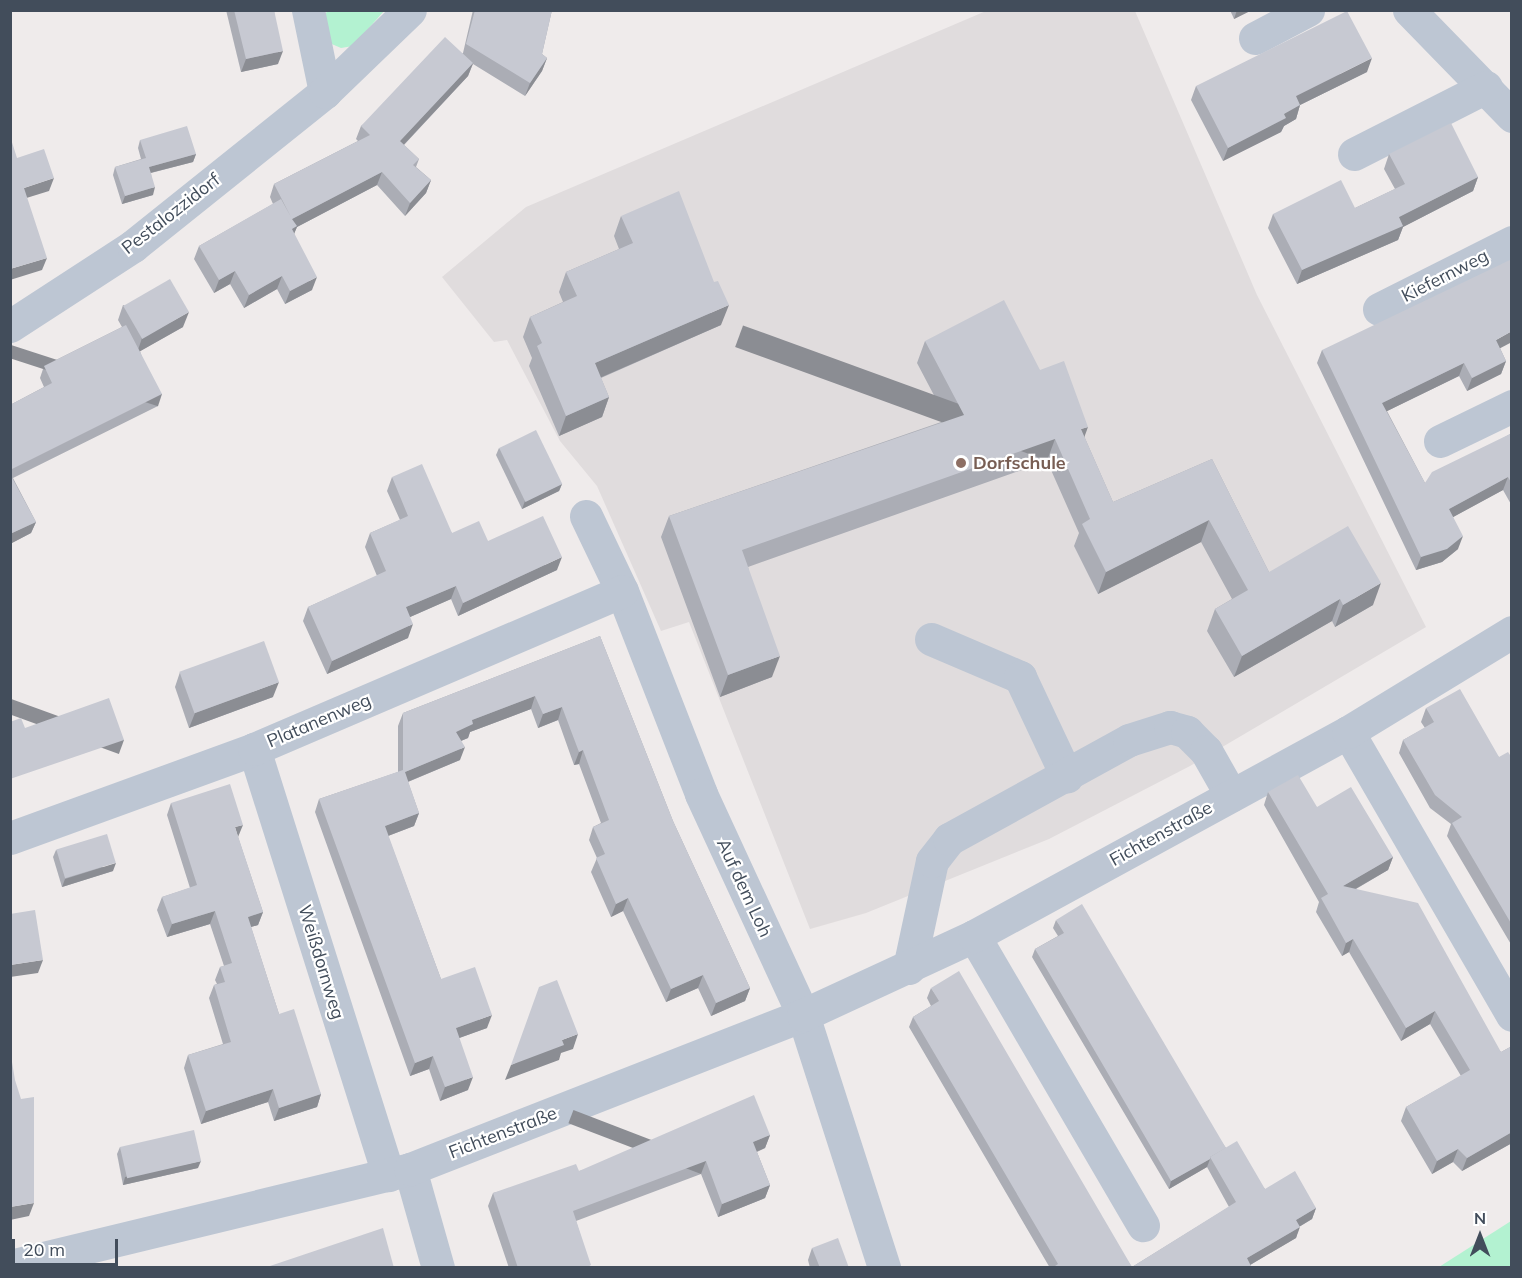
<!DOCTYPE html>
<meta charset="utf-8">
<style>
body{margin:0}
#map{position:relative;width:1522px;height:1278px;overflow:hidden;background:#efebeb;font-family:Mulish,sans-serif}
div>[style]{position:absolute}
.education>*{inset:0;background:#e0dcdd}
.green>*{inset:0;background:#b3f2d1}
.minor>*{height:33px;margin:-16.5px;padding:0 16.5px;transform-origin:16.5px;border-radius:16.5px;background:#bdc6d3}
.wall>*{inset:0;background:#abadb5}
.shaded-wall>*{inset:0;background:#8b8d93;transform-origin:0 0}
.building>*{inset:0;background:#c7c9d2;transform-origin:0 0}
.dots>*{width:16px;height:16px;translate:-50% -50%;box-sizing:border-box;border:3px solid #fff;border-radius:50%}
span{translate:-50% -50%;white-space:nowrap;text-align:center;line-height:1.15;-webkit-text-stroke:4.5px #fff;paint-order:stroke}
.street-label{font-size:18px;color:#424d5b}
.education-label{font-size:18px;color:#785e54;font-weight:700}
.left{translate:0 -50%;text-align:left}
.frame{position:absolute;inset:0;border:12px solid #424d5b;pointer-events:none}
.north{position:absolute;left:1450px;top:1206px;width:60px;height:60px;-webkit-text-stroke:4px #fff;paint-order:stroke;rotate:0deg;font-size:16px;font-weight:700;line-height:24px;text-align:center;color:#424d5b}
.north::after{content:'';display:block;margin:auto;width:21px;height:27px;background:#424d5b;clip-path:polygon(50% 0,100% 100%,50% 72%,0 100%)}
.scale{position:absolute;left:12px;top:1239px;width:106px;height:27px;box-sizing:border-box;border:3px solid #424d5b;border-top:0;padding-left:8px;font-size:18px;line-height:21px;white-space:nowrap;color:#424d5b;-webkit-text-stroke:4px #fff;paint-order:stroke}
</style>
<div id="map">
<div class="education">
<i style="clip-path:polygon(986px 11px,1135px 11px,1257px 295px,1426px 627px,1190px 766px,1049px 839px,866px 913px,810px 929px,689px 622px,661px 631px,597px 486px,560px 441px,507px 340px,494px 342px,442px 277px,526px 207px)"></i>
</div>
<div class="green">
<i style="clip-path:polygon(328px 11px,384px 11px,353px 46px,341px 48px,327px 42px,317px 21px)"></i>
<i style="clip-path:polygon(1511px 1221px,1511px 1267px,1439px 1267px)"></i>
</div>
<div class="minor">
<i style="left:308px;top:10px;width:84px;rotate:78.3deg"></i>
<i style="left:1409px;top:10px;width:148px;rotate:45.8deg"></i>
<i style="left:1255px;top:38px;width:60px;rotate:-27.8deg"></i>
<i style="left:1354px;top:154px;width:148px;rotate:-26.9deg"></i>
<i style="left:1379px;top:309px;width:149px;rotate:-26.7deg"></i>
<i style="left:10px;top:326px;width:147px;rotate:-33deg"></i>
<i style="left:133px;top:246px;width:246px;rotate:-38.7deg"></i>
<i style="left:325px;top:92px;width:118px;rotate:-44deg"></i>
<i style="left:1440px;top:441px;width:80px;rotate:-25.9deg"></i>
<i style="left:586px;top:516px;width:83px;rotate:64.4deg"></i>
<i style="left:622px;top:591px;width:218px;rotate:68.7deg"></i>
<i style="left:701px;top:794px;width:243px;rotate:65.2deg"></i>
<i style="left:803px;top:1015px;width:266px;rotate:72.2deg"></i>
<i style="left:931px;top:639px;width:97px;rotate:23.1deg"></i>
<i style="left:1020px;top:677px;width:110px;rotate:64.8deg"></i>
<i style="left:1348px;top:732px;width:327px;rotate:59.9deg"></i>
<i style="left:254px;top:749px;width:447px;rotate:72.5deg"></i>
<i style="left:10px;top:838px;width:260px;rotate:-20deg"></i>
<i style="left:254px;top:749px;width:400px;rotate:-23.2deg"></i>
<i style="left:974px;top:936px;width:335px;rotate:59.7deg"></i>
<i style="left:909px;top:968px;width:109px;rotate:-77.9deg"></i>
<i style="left:932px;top:861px;width:28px;rotate:-52deg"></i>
<i style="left:949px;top:839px;width:205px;rotate:-28.8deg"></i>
<i style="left:1129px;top:740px;width:43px;rotate:-17.6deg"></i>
<i style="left:1170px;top:727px;width:18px;rotate:16deg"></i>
<i style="left:1187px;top:732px;width:27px;rotate:45deg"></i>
<i style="left:1206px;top:751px;width:51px;rotate:60.4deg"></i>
<i style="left:410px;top:1169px;width:103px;rotate:74.2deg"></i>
<i style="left:10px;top:1266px;width:412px;rotate:-13.6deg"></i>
<i style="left:410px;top:1169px;width:422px;rotate:-21.4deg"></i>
<i style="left:803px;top:1015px;width:188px;rotate:-24.8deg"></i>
<i style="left:974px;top:936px;width:426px;rotate:-28.6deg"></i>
<i style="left:1348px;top:732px;width:192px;rotate:-31.4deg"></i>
</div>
<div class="wall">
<i style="clip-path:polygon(226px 10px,274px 10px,278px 64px,241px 72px)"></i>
<i style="clip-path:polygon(473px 10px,552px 10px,542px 54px,547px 58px,542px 71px,525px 96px,473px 64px,468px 76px,404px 145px,419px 159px,416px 167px,431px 180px,426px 193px,405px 216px,377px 185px,297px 227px,294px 233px,312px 290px,285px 304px,277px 289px,244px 308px,230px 284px,214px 293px,194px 259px,199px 246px,273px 204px,270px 197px,274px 184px,358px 141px,356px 139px,361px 126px,463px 53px)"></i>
<i style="clip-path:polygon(1230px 10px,1252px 10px,1234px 19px)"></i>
<i style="clip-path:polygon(1367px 72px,1300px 105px,1296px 119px,1284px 126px,1281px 132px,1223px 161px,1191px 100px,1196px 86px)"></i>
<i style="clip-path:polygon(140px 140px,196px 154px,193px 162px,151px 173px,153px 195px,122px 204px,113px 175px,115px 167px,141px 159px,138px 148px)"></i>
<i style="clip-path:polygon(1389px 154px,1478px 177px,1473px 191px,1403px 227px,1398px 240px,1297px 284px,1268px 228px,1273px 214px,1355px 208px,1395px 189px,1384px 169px)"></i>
<i style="clip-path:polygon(621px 216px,721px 325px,601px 378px,609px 397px,602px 417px,559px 436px,529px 366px,532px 358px,523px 337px,530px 317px,563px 302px,559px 292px,566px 272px,619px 249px,614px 236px)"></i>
<i style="clip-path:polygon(123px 305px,183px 327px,140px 351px,158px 406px,13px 478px,36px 522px,31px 533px,10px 544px,10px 405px,44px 387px,40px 378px,44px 366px,122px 327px,118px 320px)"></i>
<i style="clip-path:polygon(925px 341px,1040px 370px,1084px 436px,1113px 502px,1212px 459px,1269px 572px,1373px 605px,1335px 627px,1332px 621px,1234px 677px,1207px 631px,1215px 609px,1232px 599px,1201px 542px,1098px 594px,1074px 546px,1079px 533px,1047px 461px,748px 567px,772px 677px,720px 697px,661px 537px,669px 516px,947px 420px,917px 363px)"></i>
<i style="clip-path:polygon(1500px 348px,1506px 361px,1501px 374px,1467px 391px,1459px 376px,1387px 411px,1425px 483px,1512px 433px,1512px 506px,1503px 490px,1453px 517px,1458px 549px,1442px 562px,1416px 570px,1317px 363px,1322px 350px)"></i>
<i style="clip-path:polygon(499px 448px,562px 484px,559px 491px,522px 509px,496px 455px)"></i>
<i style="clip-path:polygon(392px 477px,452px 533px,488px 541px,557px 570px,458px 616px,451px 599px,410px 617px,408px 638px,327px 674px,303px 621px,308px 607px,377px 576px,365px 547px,370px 533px,400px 520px,387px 491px)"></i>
<i style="clip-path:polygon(600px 636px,673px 821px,750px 988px,745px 1001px,711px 1016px,698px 988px,666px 1002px,623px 911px,611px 917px,591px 872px,597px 858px,589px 840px,593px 827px,601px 823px,579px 764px,574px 765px,558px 720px,538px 728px,531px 709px,470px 732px,468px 738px,461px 741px,460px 760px,408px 782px,419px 813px,414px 826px,388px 836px,441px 979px,487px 1028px,459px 1038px,468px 1090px,440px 1101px,429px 1069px,410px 1076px,315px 812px,319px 799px,398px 772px,398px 726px,403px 713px)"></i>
<i style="clip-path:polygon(180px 672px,273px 697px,189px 728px,175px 687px)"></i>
<i style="clip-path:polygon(1426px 708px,1499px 757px,1512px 758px,1512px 946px,1447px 836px,1451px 824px,1430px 808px,1399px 753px,1403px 740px,1425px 728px,1421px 722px)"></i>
<i style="clip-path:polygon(1268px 792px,1317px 807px,1393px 857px,1388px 870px,1356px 889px,1501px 1052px,1512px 1046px,1512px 1143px,1462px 1171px,1453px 1162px,1432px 1174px,1401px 1121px,1406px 1107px,1461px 1076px,1430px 1024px,1401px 1041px,1349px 952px,1342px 956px,1316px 912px,1319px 902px,1264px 805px)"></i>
<i style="clip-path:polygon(171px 803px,238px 837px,263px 912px,258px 925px,251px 927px,279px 1014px,321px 1094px,317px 1107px,274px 1121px,268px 1102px,201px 1124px,184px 1068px,188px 1055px,223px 1044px,209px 998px,214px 985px,217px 984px,215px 980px,220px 967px,224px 966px,210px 924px,167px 937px,157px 910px,162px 897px,190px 888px,167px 815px)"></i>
<i style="clip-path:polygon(56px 850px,113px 871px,62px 887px,53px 857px)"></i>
<i style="clip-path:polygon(1056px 920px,1226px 1148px,1265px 1189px,1316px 1208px,1312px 1219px,1299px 1227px,1296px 1238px,1250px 1265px,1252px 1268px,1050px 1268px,909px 1027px,913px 1017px,931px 1006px,927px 998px,931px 988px,1132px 1267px,1229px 1207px,1207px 1167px,1169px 1189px,1032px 957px,1035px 949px,1058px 936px,1053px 928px)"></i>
<i style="clip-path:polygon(770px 1135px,765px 1148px,757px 1152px,770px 1185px,765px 1198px,718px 1217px,701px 1174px,576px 1221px,590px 1268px,509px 1268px,488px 1206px,493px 1193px,579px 1171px)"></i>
<i style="clip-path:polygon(120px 1147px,198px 1168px,123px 1185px,117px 1154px)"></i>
<i style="clip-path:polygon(812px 1248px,849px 1268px,810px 1268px,808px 1260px)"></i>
</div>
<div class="shaded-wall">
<i style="clip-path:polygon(1237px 10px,1252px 10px,1234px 19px)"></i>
<i style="clip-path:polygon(283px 51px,278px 64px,241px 72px,246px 59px)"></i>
<i style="clip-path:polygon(547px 58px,542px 71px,525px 96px,530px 83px)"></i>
<i style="clip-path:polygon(1372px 58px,1367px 72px,1300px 105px,1296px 119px,1284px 126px,1281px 132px,1223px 161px,1228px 148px,1284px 114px,1296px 96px)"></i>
<i style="clip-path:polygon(473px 63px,468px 76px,395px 154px,400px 141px)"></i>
<i style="clip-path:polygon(196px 154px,193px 162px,146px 174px,149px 167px)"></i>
<i style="clip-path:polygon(382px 172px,377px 185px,297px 227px,292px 239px,292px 219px)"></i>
<i style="clip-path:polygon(1478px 177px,1473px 191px,1403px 227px,1398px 240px,1297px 284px,1302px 270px,1399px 217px)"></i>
<i style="clip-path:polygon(54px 178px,49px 191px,20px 200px,24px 188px)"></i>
<i style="clip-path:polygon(431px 180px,426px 193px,405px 216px,410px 203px)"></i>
<i style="clip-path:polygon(155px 187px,153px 195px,122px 204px,125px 196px)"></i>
<i style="clip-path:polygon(47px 258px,42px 270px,10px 280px,10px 269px)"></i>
<i style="clip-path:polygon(235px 271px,230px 284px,214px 293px,219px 280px)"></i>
<i style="clip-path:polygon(282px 276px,277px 289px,244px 308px,249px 295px)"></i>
<i style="clip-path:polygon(317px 277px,312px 290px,285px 304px,290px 291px)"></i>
<i style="clip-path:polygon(729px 305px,721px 325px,588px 383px,595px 363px)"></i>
<i style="clip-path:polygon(189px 312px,183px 327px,137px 353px,142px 338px)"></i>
<i style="clip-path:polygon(1512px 331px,1512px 342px,1491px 353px,1496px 340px)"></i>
<i style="clip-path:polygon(1506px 361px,1501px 374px,1467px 391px,1472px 378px)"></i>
<i style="clip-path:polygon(1464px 363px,1459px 376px,1377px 416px,1382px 403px)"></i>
<i style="left:162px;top:394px;width:13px;height:170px;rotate:108deg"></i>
<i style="clip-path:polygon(609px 397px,602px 417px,559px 436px,566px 416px)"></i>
<i style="clip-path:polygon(1088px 427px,1080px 449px,1081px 429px)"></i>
<i style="left:1055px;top:439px;width:23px;height:332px;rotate:110deg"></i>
<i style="clip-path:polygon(1508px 477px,1503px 490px,1444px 522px,1449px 509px)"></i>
<i style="clip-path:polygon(562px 484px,559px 491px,522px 509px,525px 501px)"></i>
<i style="clip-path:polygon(1209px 520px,1201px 542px,1098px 594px,1106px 572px)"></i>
<i style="clip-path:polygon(36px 522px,31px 533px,10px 544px,10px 534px)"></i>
<i style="clip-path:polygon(1463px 536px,1458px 549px,1442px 562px,1416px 570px,1421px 557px)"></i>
<i style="clip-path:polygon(562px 557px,557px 570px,458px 616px,463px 603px)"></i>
<i style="clip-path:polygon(1381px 583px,1373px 605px,1335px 627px,1343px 605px)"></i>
<i style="clip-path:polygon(456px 586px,451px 599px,401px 621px,406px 607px)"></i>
<i style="clip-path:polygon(1340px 599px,1332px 621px,1234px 677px,1242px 656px)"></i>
<i style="clip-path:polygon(413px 624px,408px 638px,327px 674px,332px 661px)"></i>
<i style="clip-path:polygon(780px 656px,772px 677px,720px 697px,728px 675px)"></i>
<i style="clip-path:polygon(279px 682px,273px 697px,189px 728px,195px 713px)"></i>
<i style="clip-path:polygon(535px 696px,531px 709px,470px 732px,468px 738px,451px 745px,456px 732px,472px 720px)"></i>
<i style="clip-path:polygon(562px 707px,558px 720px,538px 728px,543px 714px)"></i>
<i style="left:124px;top:740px;width:15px;height:120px;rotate:110deg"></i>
<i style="clip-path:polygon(465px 747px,460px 760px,400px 785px,405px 772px)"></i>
<i style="clip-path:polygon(583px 750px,579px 764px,574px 765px,579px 752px)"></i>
<i style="clip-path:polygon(419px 813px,414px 826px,380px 839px,385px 826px)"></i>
<i style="clip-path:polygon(243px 825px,238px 837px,235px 827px)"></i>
<i style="clip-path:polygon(1393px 857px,1388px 870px,1338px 899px,1343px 886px)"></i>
<i style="clip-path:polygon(116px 863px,113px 871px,62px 887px,65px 879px)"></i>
<i style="clip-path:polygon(628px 898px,623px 911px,611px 917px,616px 904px)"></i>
<i style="clip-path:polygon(215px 911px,210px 924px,167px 937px,172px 924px)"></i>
<i style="clip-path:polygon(263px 912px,258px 925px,244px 929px,248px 917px)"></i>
<i style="clip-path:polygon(1353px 939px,1349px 952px,1342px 956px,1346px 943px)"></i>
<i style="clip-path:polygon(43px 960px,38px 973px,10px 977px,10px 965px)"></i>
<i style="clip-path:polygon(703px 975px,698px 988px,666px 1002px,671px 989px)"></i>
<i style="clip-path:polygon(750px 988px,745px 1001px,711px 1016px,716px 1003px)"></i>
<i style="clip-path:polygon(1435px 1011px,1430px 1024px,1401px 1041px,1406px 1028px)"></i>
<i style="clip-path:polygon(492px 1015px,487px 1028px,451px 1041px,456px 1028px)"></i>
<i style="clip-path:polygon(578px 1034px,573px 1049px,561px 1053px,559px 1060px,505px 1080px,511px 1065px,562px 1040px)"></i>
<i style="clip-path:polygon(433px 1056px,429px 1069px,410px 1076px,415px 1063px)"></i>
<i style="clip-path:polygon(473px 1077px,468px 1090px,440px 1101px,445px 1087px)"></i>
<i style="clip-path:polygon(273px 1089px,268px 1102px,201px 1124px,206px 1111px)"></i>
<i style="clip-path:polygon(321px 1094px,317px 1107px,274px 1121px,279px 1108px)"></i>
<i style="clip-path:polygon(1512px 1132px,1512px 1143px,1462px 1171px,1467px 1158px)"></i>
<i style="clip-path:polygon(770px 1135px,765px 1148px,748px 1155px,753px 1142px)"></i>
<i style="clip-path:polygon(1458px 1149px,1453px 1162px,1432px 1174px,1437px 1161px)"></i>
<i style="clip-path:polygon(1210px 1159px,1207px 1167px,1169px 1189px,1171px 1181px)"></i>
<i style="clip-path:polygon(201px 1161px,198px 1168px,123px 1185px,125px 1177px)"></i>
<i style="left:706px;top:1161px;width:14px;height:142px;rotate:111deg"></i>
<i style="clip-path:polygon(770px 1185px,765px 1198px,718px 1217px,722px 1204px)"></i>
<i style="clip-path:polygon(34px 1203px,29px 1216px,10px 1220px,10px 1207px)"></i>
<i style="clip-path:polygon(1316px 1208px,1312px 1219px,1292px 1231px,1296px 1220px)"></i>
<i style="clip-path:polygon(1300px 1227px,1296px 1238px,1245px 1268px,1247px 1258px)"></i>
</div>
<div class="building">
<i style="clip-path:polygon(234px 10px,274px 10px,283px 51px,246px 59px)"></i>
<i style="clip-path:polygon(475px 10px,552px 10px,542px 54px,547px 58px,530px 83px,466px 44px)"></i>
<i style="clip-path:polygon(1347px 11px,1372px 58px,1296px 96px,1300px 105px,1284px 114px,1286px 118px,1228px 148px,1196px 86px)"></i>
<i style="clip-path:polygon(445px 37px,473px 63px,400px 141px,419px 159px,413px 165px,431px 180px,410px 203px,382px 172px,292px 219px,297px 226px,292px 229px,317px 277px,290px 291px,282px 276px,249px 295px,235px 271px,219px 280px,199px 246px,281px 199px,291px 217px,274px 184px,370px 135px,361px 126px)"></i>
<i style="clip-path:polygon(1451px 123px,1478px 177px,1399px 217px,1403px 226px,1302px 270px,1273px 214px,1341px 180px,1355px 208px,1405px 184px,1389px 154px)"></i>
<i style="clip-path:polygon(187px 126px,196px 154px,149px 167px,155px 187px,125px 196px,115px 167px,146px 158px,140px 140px)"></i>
<i style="clip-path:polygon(10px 136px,17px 158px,44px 149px,54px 178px,24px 188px,47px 258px,10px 269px)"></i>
<i style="clip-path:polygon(679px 191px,714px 282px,718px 281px,729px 305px,595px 363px,609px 397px,566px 416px,537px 346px,542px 343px,530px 317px,577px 296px,566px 272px,633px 243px,621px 216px)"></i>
<i style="clip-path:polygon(1512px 259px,1512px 331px,1496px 340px,1506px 361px,1472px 378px,1464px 363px,1382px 403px,1425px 483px,1432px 472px,1512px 433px,1512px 484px,1508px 477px,1449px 509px,1463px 536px,1447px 549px,1421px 557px,1322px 350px)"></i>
<i style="left:170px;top:279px;width:38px;height:54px;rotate:60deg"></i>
<i style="clip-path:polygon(1004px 300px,1040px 370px,1064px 361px,1088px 427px,1081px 429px,1113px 502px,1212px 459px,1269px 572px,1348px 526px,1381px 583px,1343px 605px,1340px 599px,1242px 656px,1215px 609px,1248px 590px,1209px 520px,1106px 572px,1082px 524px,1090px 519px,1055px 439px,742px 550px,780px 656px,728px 675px,669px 516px,964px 415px,925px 341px)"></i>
<i style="clip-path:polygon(126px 325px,162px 394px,10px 470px,10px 405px,52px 383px,44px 366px)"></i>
<i style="left:536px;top:430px;width:60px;height:41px;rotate:64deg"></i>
<i style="clip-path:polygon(422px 464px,452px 533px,479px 521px,488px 541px,543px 516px,562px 557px,463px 603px,456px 586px,406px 607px,413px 624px,332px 661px,308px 607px,386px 571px,370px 533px,408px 516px,392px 477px)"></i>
<i style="clip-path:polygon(10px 474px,36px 522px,10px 534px)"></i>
<i style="clip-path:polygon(600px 636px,673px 821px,750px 988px,716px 1003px,703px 975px,671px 989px,628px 898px,616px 904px,596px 858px,605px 854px,593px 827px,609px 820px,583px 750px,579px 752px,562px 707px,543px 714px,535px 696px,472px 720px,473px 724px,456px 732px,465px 747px,405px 772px,419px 813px,385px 826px,441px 979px,475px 967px,492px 1015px,456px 1028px,473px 1077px,445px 1087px,433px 1056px,415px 1063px,319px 799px,403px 770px,403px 713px)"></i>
<i style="left:264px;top:641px;width:44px;height:90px;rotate:70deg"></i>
<i style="clip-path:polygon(1460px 689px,1499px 757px,1508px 752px,1512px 758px,1512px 925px,1452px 823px,1462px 817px,1435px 795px,1403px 740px,1434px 722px,1426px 708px)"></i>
<i style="clip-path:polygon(109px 698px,124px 740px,10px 779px,10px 722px,21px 718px,25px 728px)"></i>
<i style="clip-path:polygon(1298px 775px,1317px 807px,1351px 787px,1393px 857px,1343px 886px,1418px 903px,1501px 1052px,1512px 1046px,1512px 1132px,1467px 1158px,1458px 1149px,1437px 1161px,1406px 1107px,1470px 1070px,1435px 1011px,1406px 1028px,1353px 939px,1346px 943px,1321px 898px,1328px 894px,1268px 792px)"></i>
<i style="clip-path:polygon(230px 784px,243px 825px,235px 827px,263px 912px,248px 917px,279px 1014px,294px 1009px,321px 1094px,279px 1108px,273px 1089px,206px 1111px,188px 1055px,231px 1042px,214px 985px,225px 982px,220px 967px,232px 963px,215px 911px,172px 924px,162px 897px,197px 885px,171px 803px)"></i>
<i style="left:107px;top:834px;width:30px;height:53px;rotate:73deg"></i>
<i style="clip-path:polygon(1082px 904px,1226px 1148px,1210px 1157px,1210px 1159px,1171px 1181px,1035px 949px,1064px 933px,1056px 920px)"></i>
<i style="clip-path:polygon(35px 910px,43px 960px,10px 965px,10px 914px)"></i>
<i style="clip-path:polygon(959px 971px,1132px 1267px,1236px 1202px,1210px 1157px,1237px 1141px,1265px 1189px,1295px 1171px,1316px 1208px,1296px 1220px,1300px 1227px,1247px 1258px,1252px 1268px,1052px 1268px,1058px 1264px,913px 1017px,939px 1001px,931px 988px)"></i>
<i style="clip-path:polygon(557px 980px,578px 1034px,562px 1040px,564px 1045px,511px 1065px,539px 987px)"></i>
<i style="clip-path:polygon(10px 1050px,15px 1080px,21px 1099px,34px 1097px,34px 1203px,10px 1207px)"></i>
<i style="clip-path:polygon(754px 1095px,770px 1135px,753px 1142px,770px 1185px,722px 1204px,706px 1161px,573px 1211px,591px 1265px,585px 1268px,518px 1268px,493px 1193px,576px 1164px,579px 1171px)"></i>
<i style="left:194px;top:1130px;width:32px;height:76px;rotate:77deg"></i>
<i style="clip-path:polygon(383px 1228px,394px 1268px,264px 1268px)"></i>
<i style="clip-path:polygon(838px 1238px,849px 1268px,820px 1268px,812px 1248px)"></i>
</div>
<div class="dots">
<i style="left:961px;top:463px;background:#8d6e63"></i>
</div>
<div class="street-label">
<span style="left:171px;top:214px;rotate:-38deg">Pestalozzidorf</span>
<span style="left:1445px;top:276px;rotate:-27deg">Kiefernweg</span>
<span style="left:319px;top:721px;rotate:-23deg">Platanenweg</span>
<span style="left:1161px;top:834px;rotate:-29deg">Fichtenstraße</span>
<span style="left:744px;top:888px;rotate:65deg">Auf dem Loh</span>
<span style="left:321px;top:962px;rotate:73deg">Weißdornweg</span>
<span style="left:503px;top:1133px;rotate:-21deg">Fichtenstraße</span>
</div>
<div class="education-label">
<span class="left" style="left:973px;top:463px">Dorfschule</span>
</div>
<div class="frame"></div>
<div class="north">N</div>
<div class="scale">20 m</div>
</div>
